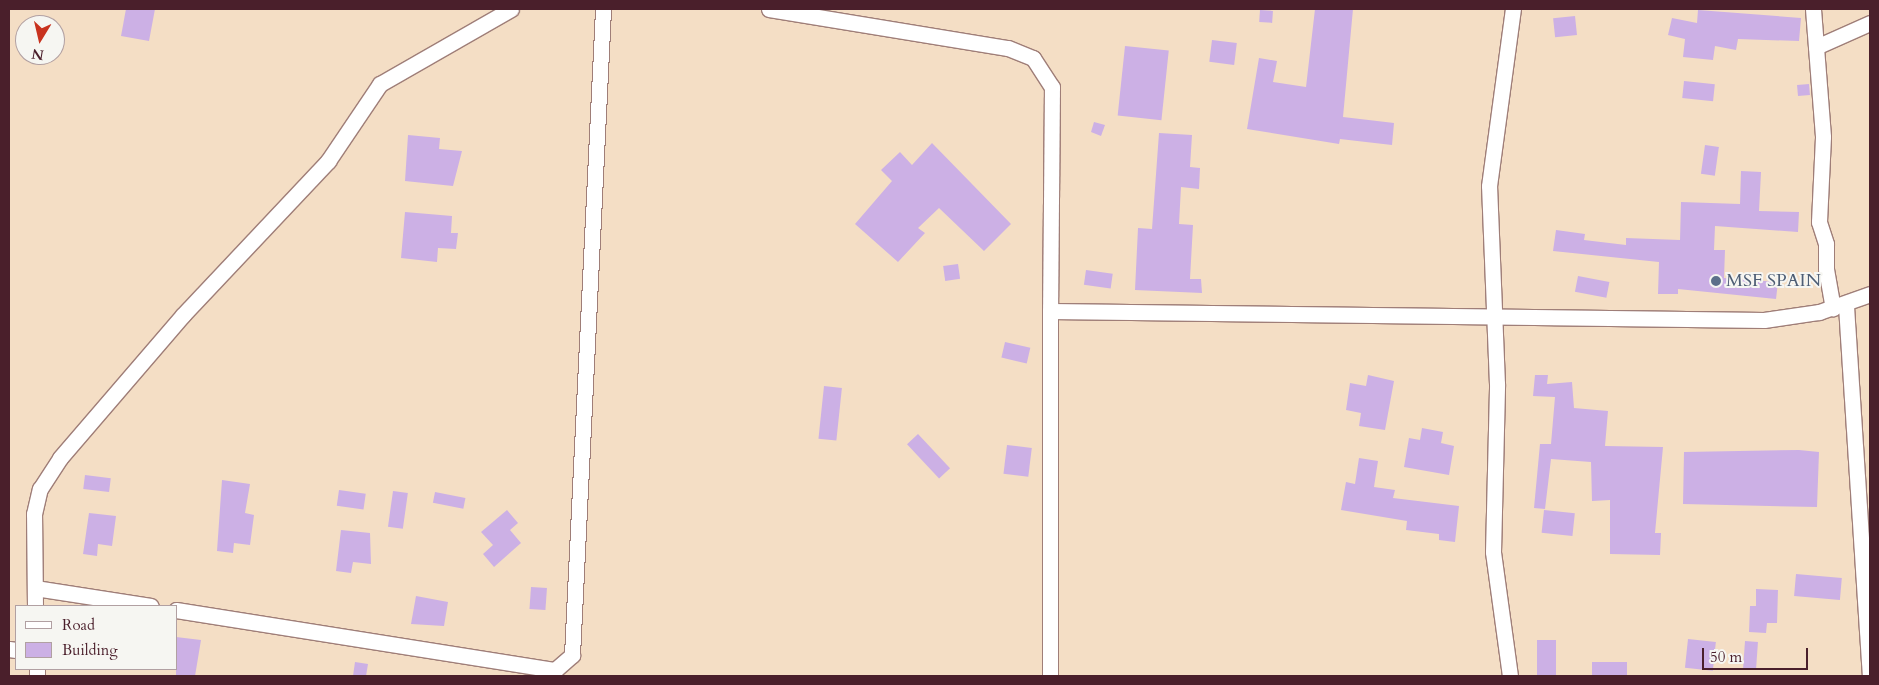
<!DOCTYPE html>
<style>
body{margin:0}
#map{position:relative;width:1879px;height:685px;overflow:hidden;background:#f4dec5;font-family:Cardo,serif}
div>[style]{position:absolute}
.building>*{inset:0;background:#ccb0e5;transform-origin:0 0}
.roads{filter:drop-shadow(1px 0 #9f7e78) drop-shadow(-1px 0 #9f7e78) drop-shadow(0 1px #9f7e78) drop-shadow(0 -1px #9f7e78)}
.minor>*{height:15px;margin:-7.5px;padding:0 7.5px;transform-origin:7.5px;border-radius:7.5px;background:#fff}
.dots>*{width:14px;height:14px;translate:-50% -50%;box-sizing:border-box;border:2px solid #f6f6f2;border-radius:50%}
span{translate:-50% -50%;white-space:nowrap;text-align:center;line-height:1.15;-webkit-text-stroke:4px #f6f6f2;paint-order:stroke}
.service-label{font-size:18px;color:#4e5e75}
.left{translate:0 -50%;text-align:left}
.frame{position:absolute;inset:0;border:10px solid #4a1f2b;pointer-events:none}
.legend{position:absolute;left:15px;top:605px;width:162px;height:65px;box-sizing:border-box;background:#f6f6f2;border:1px solid #b1a0a2;margin:0;padding:6px 9px;list-style:none;font-size:15px;color:#4a1f2b}
.legend li{display:flex;align-items:center;gap:10px;height:25px}
.legend b{width:25px;border:1px solid #b1a0a2}
.north{position:absolute;left:15px;top:15px;width:50px;height:50px;box-sizing:border-box;background:#f6f6f2;border:1px solid #b1a0a2;border-radius:50%;rotate:189deg;font-size:14px;font-weight:700;line-height:20px;text-align:center;color:#4a1f2b}
.north::after{content:'';display:block;margin:auto;width:18px;height:22px;background:#c8321e;clip-path:polygon(50% 0,100% 100%,50% 72%,0 100%)}
.scale{position:absolute;left:1702px;top:648px;width:106px;height:22px;box-sizing:border-box;border:2px solid #4a1f2b;border-top:0;padding-left:6px;font-size:15px;line-height:18px;white-space:nowrap;color:#4a1f2b;-webkit-text-stroke:4px #f6f6f2;paint-order:stroke}
</style>
<div id="map">
<div class="building">
<i style="clip-path:polygon(126px 9px,155px 9px,149px 41px,121px 36px)"></i>
<i style="clip-path:polygon(1315px 9px,1353px 9px,1343px 117px,1394px 123px,1392px 145px,1340px 139px,1339px 144px,1247px 129px,1259px 58px,1277px 61px,1273px 82px,1306px 87px)"></i>
<i style="left:1260px;top:10px;width:13px;height:12px;rotate:4deg"></i>
<i style="clip-path:polygon(1698px 10px,1801px 18px,1799px 41px,1738px 39px,1736px 50px,1715px 46px,1713px 60px,1683px 57px,1685px 39px,1668px 35px,1672px 18px,1697px 23px)"></i>
<i style="left:1575px;top:16px;width:19px;height:22px;rotate:84deg"></i>
<i style="left:1212px;top:40px;width:25px;height:22px;rotate:7deg"></i>
<i style="left:1125px;top:46px;width:44px;height:70px;rotate:6deg"></i>
<i style="left:1684px;top:81px;width:31px;height:17px;rotate:6deg"></i>
<i style="left:1809px;top:84px;width:11px;height:12px;rotate:85deg"></i>
<i style="clip-path:polygon(1094px 122px,1105px 125px,1101px 136px,1091px 132px)"></i>
<i style="clip-path:polygon(1159px 133px,1192px 135px,1190px 167px,1200px 168px,1199px 189px,1181px 187px,1179px 224px,1193px 225px,1190px 279px,1201px 279px,1202px 293px,1135px 290px,1138px 228px,1152px 229px)"></i>
<i style="clip-path:polygon(408px 135px,440px 138px,439px 149px,462px 151px,453px 186px,405px 181px)"></i>
<i style="clip-path:polygon(932px 143px,1011px 224px,984px 251px,939px 208px,918px 228px,925px 233px,898px 262px,855px 224px,892px 181px,881px 170px,900px 152px,912px 165px)"></i>
<i style="left:1705px;top:145px;width:14px;height:29px;rotate:8deg"></i>
<i style="clip-path:polygon(1741px 171px,1761px 172px,1759px 211px,1799px 212px,1798px 232px,1715px 226px,1714px 250px,1725px 250px,1724px 278px,1778px 282px,1776px 299px,1678px 289px,1678px 294px,1658px 294px,1659px 262px,1553px 251px,1556px 230px,1585px 234px,1584px 240px,1626px 245px,1626px 238px,1680px 240px,1681px 202px,1740px 204px)"></i>
<i style="clip-path:polygon(405px 212px,452px 216px,451px 233px,458px 233px,456px 249px,438px 248px,437px 262px,401px 258px)"></i>
<i style="left:958px;top:264px;width:15px;height:15px;rotate:82deg"></i>
<i style="left:1086px;top:270px;width:27px;height:15px;rotate:8deg"></i>
<i style="left:1578px;top:276px;width:32px;height:16px;rotate:11deg"></i>
<i style="left:1005px;top:342px;width:26px;height:16px;rotate:13deg"></i>
<i style="clip-path:polygon(1368px 375px,1394px 381px,1385px 430px,1359px 426px,1361px 413px,1346px 410px,1350px 383px,1366px 386px)"></i>
<i style="clip-path:polygon(1535px 375px,1548px 375px,1547px 384px,1572px 382px,1574px 408px,1608px 411px,1605px 446px,1663px 447px,1655px 533px,1661px 533px,1660px 555px,1610px 554px,1610px 500px,1592px 501px,1591px 462px,1551px 459px,1545px 509px,1534px 508px,1540px 444px,1551px 444px,1555px 397px,1533px 396px)"></i>
<i style="left:824px;top:386px;width:18px;height:53px;rotate:6deg"></i>
<i style="clip-path:polygon(1422px 428px,1443px 432px,1441px 443px,1454px 446px,1449px 475px,1404px 467px,1409px 438px,1420px 440px)"></i>
<i style="left:918px;top:434px;width:47px;height:15px;rotate:47deg"></i>
<i style="left:1007px;top:445px;width:25px;height:29px;rotate:7deg"></i>
<i style="clip-path:polygon(1799px 450px,1819px 452px,1817px 507px,1683px 504px,1684px 452px)"></i>
<i style="clip-path:polygon(1359px 458px,1378px 461px,1374px 487px,1395px 490px,1393px 498px,1459px 506px,1455px 542px,1439px 540px,1439px 534px,1406px 530px,1407px 521px,1341px 510px,1346px 482px,1355px 484px)"></i>
<i style="left:85px;top:475px;width:26px;height:14px;rotate:7deg"></i>
<i style="clip-path:polygon(222px 480px,250px 484px,245px 513px,254px 515px,250px 545px,234px 543px,233px 553px,217px 551px)"></i>
<i style="left:339px;top:490px;width:27px;height:16px;rotate:8deg"></i>
<i style="left:393px;top:491px;width:15px;height:36px;rotate:8deg"></i>
<i style="left:435px;top:492px;width:31px;height:11px;rotate:11deg"></i>
<i style="clip-path:polygon(507px 510px,518px 523px,510px 530px,521px 543px,494px 567px,483px 554px,493px 545px,481px 532px)"></i>
<i style="left:1544px;top:510px;width:31px;height:23px;rotate:6deg"></i>
<i style="clip-path:polygon(89px 513px,116px 516px,112px 546px,98px 544px,97px 556px,83px 554px)"></i>
<i style="clip-path:polygon(341px 530px,370px 533px,371px 564px,353px 562px,351px 573px,336px 571px)"></i>
<i style="left:1796px;top:574px;width:46px;height:22px;rotate:5deg"></i>
<i style="left:531px;top:587px;width:16px;height:22px;rotate:4deg"></i>
<i style="clip-path:polygon(1756px 589px,1778px 590px,1777px 623px,1767px 623px,1766px 633px,1749px 632px,1750px 606px,1756px 606px)"></i>
<i style="clip-path:polygon(416px 596px,448px 602px,444px 626px,411px 624px)"></i>
<i style="clip-path:polygon(176px 637px,201px 640px,195px 676px,176px 676px)"></i>
<i style="left:1688px;top:639px;width:28px;height:29px;rotate:6deg"></i>
<i style="left:1537px;top:640px;width:19px;height:36px"></i>
<i style="left:1745px;top:641px;width:13px;height:27px;rotate:4deg"></i>
<i style="clip-path:polygon(355px 662px,368px 664px,366px 676px,353px 676px)"></i>
<i style="left:1592px;top:662px;width:35px;height:14px"></i>
</div>
<div class="roads">
<div class="minor">
<i style="left:769px;top:9px;width:242px;rotate:9.3deg"></i>
<i style="left:1008px;top:48px;width:27px;rotate:22deg"></i>
<i style="left:1033px;top:58px;width:35px;rotate:57deg"></i>
<i style="left:1052px;top:87px;width:224px;rotate:90.5deg"></i>
<i style="left:1050px;top:311px;width:714px;rotate:0.72deg"></i>
<i style="left:1764px;top:320px;width:56px;rotate:-8.3deg"></i>
<i style="left:1819px;top:312px;width:54px;rotate:-19.4deg"></i>
<i style="left:1813px;top:9px;width:128px;rotate:85.5deg"></i>
<i style="left:1823px;top:137px;width:85px;rotate:92.7deg"></i>
<i style="left:1819px;top:222px;width:23px;rotate:72deg"></i>
<i style="left:1826px;top:244px;width:25px;rotate:90deg"></i>
<i style="left:1826px;top:269px;width:40px;rotate:80deg"></i>
<i style="left:1816px;top:47px;width:59px;rotate:-24deg"></i>
<i style="left:1846px;top:306px;width:371px;rotate:86.3deg"></i>
<i style="left:35px;top:588px;width:117px;rotate:8.8deg"></i>
<i style="left:35px;top:606px;width:92px;rotate:-90.6deg"></i>
<i style="left:34px;top:514px;width:26px;rotate:-77deg"></i>
<i style="left:40px;top:489px;width:37px;rotate:-57deg"></i>
<i style="left:60px;top:458px;width:189px;rotate:-49.3deg"></i>
<i style="left:183px;top:315px;width:212px;rotate:-46.7deg"></i>
<i style="left:328px;top:161px;width:93px;rotate:-56deg"></i>
<i style="left:380px;top:84px;width:151px;rotate:-29.8deg"></i>
<i style="left:176px;top:610px;width:384px;rotate:9deg"></i>
<i style="left:555px;top:670px;width:23px;rotate:-41deg"></i>
<i style="left:572px;top:655px;width:647px;rotate:-87.25deg"></i>
<i style="left:9px;top:649px;width:7px;rotate:8deg"></i>
<i style="left:37px;top:669px;width:7px;rotate:90deg"></i>
<i style="left:1050px;top:676px;width:365px;rotate:-90deg"></i>
<i style="left:1510px;top:676px;width:125px;rotate:-97.8deg"></i>
<i style="left:1493px;top:552px;width:168px;rotate:-88.6deg"></i>
<i style="left:1497px;top:384px;width:198px;rotate:-92.3deg"></i>
<i style="left:1489px;top:186px;width:179px;rotate:-82.3deg"></i>
</div>
</div>
<div class="dots">
<i style="left:1716px;top:281px;background:#5c6f8a"></i>
</div>
<div class="service-label">
<span class="left" style="left:1726px;top:281px">MSF SPAIN</span>
</div>
<div class="frame"></div>
<ul class="legend">
<li><b style="height:6px;background:#fff"></b>Road</li>
<li><b style="height:14px;background:#ccb0e5"></b>Building</li>
</ul>
<div class="north">N</div>
<div class="scale">50 m</div>
</div>
